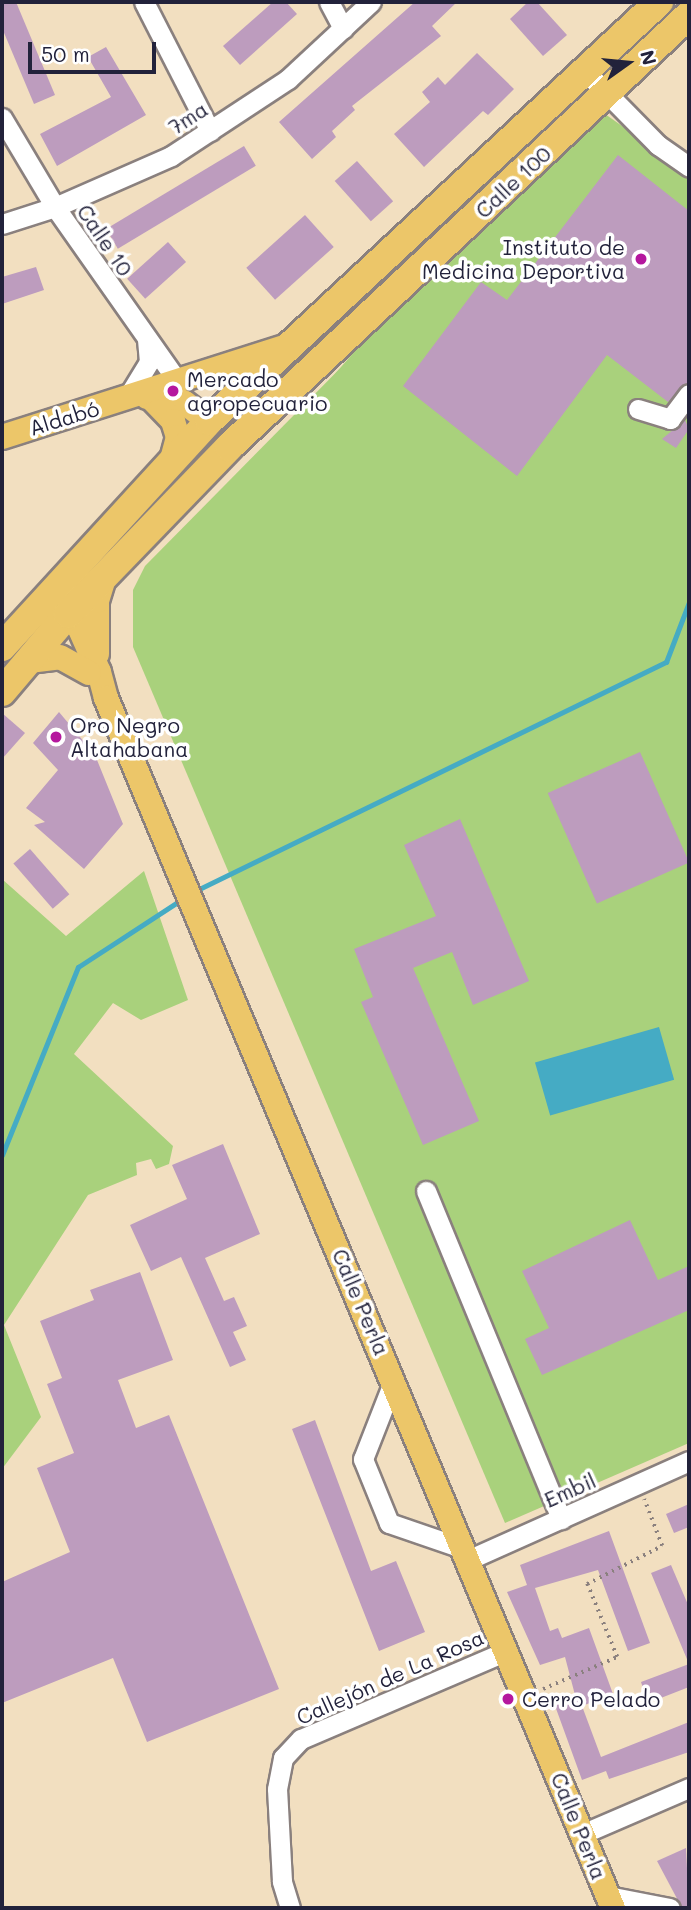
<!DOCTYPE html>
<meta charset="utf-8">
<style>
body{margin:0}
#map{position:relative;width:691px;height:1910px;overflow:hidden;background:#f2dfc0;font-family:Mali,sans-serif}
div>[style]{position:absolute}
.green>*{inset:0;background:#a9d17c;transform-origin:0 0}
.water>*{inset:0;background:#45abc4;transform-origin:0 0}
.stream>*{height:5px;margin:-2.5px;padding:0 2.5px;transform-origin:2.5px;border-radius:2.5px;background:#45abc4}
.building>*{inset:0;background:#bd9cbe;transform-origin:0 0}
.path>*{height:3.5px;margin-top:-1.75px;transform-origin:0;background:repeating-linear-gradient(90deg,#8a807e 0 2px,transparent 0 7px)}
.roads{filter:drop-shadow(2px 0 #8a807e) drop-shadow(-2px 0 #8a807e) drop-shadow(0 2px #8a807e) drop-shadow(0 -2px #8a807e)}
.minor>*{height:19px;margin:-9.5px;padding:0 9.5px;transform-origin:9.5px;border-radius:9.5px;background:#fff}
.major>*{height:24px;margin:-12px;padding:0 12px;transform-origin:12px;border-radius:12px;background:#ecc669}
.highway>*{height:28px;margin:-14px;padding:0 14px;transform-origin:14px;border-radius:14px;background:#ecc669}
.dots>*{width:19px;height:19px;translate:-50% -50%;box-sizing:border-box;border:4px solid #fff;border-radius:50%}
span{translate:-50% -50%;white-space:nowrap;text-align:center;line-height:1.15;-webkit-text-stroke:7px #fff;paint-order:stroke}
.street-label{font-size:21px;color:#22223b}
.poi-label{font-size:21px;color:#22223b}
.right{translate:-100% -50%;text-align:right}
.left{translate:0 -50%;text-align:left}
.frame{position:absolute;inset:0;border:4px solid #22223b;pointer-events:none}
.north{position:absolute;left:593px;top:28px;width:70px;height:70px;-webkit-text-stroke:5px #fff;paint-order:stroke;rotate:75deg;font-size:19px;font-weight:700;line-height:28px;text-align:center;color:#22223b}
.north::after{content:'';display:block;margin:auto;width:24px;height:32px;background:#22223b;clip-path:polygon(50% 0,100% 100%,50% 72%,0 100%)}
.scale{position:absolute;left:28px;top:42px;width:128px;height:32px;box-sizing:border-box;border:4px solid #22223b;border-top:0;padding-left:9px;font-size:21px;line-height:24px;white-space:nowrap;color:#22223b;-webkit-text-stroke:5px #fff;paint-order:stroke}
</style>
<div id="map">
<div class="green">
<i style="left:588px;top:83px;width:9px;height:502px;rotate:41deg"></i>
<i style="clip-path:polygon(605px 114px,689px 173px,689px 1443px,505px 1523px,133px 647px,133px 590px,145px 566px,462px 245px)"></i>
<i style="clip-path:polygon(144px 871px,188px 1000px,141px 1020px,113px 1003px,74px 1054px,173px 1146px,169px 1164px,156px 1169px,151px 1159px,136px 1163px,137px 1175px,88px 1195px,4px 1325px,41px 1417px,2px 1469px,2px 879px,66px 936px)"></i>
</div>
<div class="water">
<i style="left:659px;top:1027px;width:55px;height:129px;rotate:74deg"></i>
</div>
<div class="stream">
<i style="left:195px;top:891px;width:524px;rotate:-25.93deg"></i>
<i style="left:666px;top:662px;width:64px;rotate:-69deg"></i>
<i style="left:2px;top:1155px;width:203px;rotate:-68deg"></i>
<i style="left:78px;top:967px;width:126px;rotate:-33.1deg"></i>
</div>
<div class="building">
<i style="clip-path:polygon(2px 2px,16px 2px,55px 95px,34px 104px,2px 28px)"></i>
<i style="clip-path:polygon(273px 2px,286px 2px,297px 14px,240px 65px,223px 46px)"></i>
<i style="clip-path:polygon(415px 2px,457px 2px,432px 26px,441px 36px,352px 106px,355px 110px,332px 131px,336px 137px,312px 159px,279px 122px)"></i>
<i style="clip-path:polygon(528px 2px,537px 2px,567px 35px,543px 56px,510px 19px)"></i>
<i style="clip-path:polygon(106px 47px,146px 115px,57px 166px,40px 134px,111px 97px,88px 57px)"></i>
<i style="clip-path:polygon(477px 53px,514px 89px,488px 115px,483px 111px,424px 167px,394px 134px,430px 102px,422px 92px,438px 77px,445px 85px)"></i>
<i style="left:244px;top:146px;width:23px;height:161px;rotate:59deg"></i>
<i style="clip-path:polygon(618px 155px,689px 211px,689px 382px,668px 402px,607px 355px,517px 476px,403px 386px,481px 282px,507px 300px)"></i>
<i style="left:357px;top:161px;width:54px;height:30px;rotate:48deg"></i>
<i style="left:305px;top:215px;width:43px;height:79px;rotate:48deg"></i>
<i style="left:168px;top:242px;width:27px;height:55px;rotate:48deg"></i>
<i style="clip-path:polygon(36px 267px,44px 290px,2px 304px,2px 277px)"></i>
<i style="clip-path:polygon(685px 420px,689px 429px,676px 448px,662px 439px)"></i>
<i style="clip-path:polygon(59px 712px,95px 755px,123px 824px,84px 869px,34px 825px,45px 822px,26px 808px,58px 770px,33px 743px)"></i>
<i style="clip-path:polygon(2px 713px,25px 733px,2px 759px)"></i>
<i style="left:640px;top:752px;width:121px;height:101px;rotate:66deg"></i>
<i style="clip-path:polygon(460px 819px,529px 981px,473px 1005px,452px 952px,413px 968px,479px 1121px,423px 1145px,361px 1002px,373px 997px,354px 949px,436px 916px,404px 845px)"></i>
<i style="left:30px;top:849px;width:60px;height:22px;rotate:49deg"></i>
<i style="clip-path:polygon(223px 1144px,260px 1234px,205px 1258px,224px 1301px,234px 1297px,247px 1326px,233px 1332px,246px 1360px,230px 1367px,181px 1257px,151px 1271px,130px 1225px,187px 1199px,172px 1165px)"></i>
<i style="clip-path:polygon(630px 1220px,658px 1280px,689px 1266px,689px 1310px,542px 1375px,525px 1339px,549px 1328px,522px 1271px)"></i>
<i style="clip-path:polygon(140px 1272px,173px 1360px,118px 1380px,136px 1428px,169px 1415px,279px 1689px,147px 1742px,113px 1658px,2px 1703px,2px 1582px,70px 1552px,37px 1468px,74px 1453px,47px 1384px,62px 1378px,40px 1321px,94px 1300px,90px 1290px)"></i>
<i style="clip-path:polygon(315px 1420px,371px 1571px,396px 1561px,425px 1632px,379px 1651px,292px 1429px)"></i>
<i style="clip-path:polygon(689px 1504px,689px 1527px,674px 1533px,666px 1514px)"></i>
<i style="clip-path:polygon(609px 1531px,650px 1643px,628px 1651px,598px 1570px,535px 1588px,550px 1631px,558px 1628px,562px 1638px,589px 1628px,613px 1694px,582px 1706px,601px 1757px,689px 1722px,689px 1752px,609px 1779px,606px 1771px,582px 1780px,554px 1703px,575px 1695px,565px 1657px,540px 1665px,507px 1592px,527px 1585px,520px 1565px)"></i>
<i style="clip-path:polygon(671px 1565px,689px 1607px,689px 1687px,648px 1703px,641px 1682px,689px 1664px,651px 1573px)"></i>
<i style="clip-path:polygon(686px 1848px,689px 1908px,682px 1908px,657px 1861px)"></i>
</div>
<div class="path">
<i style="left:543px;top:1689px;width:81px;rotate:-23.4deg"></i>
<i style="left:617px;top:1657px;width:79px;rotate:-112.3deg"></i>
<i style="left:587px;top:1584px;width:84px;rotate:-26.9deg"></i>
<i style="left:662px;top:1546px;width:50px;rotate:-111deg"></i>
</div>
<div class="roads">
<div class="minor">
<i style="left:144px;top:2px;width:145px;rotate:62.9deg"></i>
<i style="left:329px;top:2px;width:30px;rotate:62deg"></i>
<i style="left:586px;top:72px;width:103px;rotate:45.4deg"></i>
<i style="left:658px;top:145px;width:38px;rotate:35deg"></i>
<i style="left:2px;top:118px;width:104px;rotate:59.2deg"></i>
<i style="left:55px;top:207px;width:214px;rotate:54.9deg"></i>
<i style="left:2px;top:224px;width:56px;rotate:-17.8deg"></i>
<i style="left:55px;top:207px;width:127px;rotate:-23.7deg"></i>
<i style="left:171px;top:156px;width:140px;rotate:-33.3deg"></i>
<i style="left:288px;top:79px;width:113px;rotate:-42.9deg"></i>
<i style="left:127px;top:398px;width:42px;rotate:-58.6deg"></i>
<i style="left:149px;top:362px;width:21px;rotate:-95deg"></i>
<i style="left:638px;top:409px;width:34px;rotate:17deg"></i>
<i style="left:670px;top:419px;width:31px;rotate:-53deg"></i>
<i style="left:426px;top:1191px;width:355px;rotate:67.6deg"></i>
<i style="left:394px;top:1380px;width:85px;rotate:111.4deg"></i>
<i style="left:363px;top:1459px;width:69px;rotate:67.9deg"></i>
<i style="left:389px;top:1523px;width:80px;rotate:18.9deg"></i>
<i style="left:470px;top:1559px;width:240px;rotate:-24.1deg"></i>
<i style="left:582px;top:1834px;width:116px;rotate:-23.3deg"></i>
<i style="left:608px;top:1896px;width:63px;rotate:11deg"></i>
<i style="left:290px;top:1908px;width:28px;rotate:-107deg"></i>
<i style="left:282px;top:1881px;width:92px;rotate:-93.1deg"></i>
<i style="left:277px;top:1789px;width:32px;rotate:-79deg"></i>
<i style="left:283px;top:1758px;width:26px;rotate:-47deg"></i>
<i style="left:301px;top:1739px;width:223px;rotate:-23.2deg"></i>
</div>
<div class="major">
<i style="left:147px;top:397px;width:38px;rotate:9deg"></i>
<i style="left:185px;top:403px;width:30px;rotate:37deg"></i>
<i style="left:150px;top:397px;width:33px;rotate:46deg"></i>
<i style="left:173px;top:421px;width:17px;rotate:73deg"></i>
<i style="left:178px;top:437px;width:20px;rotate:105deg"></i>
<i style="left:2px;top:437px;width:303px;rotate:-17.7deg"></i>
<i style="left:68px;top:614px;width:17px;rotate:50deg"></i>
<i style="left:79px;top:627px;width:49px;rotate:66deg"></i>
<i style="left:99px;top:672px;width:27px;rotate:75deg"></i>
<i style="left:106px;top:698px;width:1312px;rotate:67.27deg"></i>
<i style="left:97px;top:654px;width:53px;rotate:-90deg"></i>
<i style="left:97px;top:601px;width:27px;rotate:-73deg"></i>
<i style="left:29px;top:661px;width:31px;rotate:-7deg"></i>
<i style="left:60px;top:657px;width:33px;rotate:29deg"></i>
</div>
<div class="highway">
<i style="left:2px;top:647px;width:306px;rotate:-47.5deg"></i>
<i style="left:209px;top:421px;width:615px;rotate:-42.96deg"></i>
<i style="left:2px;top:692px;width:102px;rotate:-49.8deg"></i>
<i style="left:68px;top:614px;width:232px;rotate:-46deg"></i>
<i style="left:229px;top:447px;width:631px;rotate:-43.2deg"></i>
</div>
</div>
<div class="dots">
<i style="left:641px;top:259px;background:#b5179e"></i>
<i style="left:173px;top:391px;background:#b5179e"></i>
<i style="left:56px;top:737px;background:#b5179e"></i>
<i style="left:508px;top:1699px;background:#b5179e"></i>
</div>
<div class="street-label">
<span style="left:188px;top:118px;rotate:-33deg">7ma</span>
<span style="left:513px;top:182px;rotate:-43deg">Calle 100</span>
<span style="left:105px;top:240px;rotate:56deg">Calle 10</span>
<span style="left:64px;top:418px;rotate:-17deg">Aldabó</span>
<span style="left:361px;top:1302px;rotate:67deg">Calle Perla</span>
<span style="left:570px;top:1490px;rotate:-24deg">Embil</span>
<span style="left:390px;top:1677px;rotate:-24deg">Callejón de La Rosa</span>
<span style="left:579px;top:1826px;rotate:68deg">Calle Perla</span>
</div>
<div class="poi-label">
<span class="right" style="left:625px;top:259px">Instituto de<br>Medicina Deportiva</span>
<span class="left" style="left:187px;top:391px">Mercado<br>agropecuario</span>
<span class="left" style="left:70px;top:737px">Oro Negro<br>Altahabana</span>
<span class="left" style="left:522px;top:1699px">Cerro Pelado</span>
</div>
<div class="frame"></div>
<div class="north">N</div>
<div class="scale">50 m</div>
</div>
